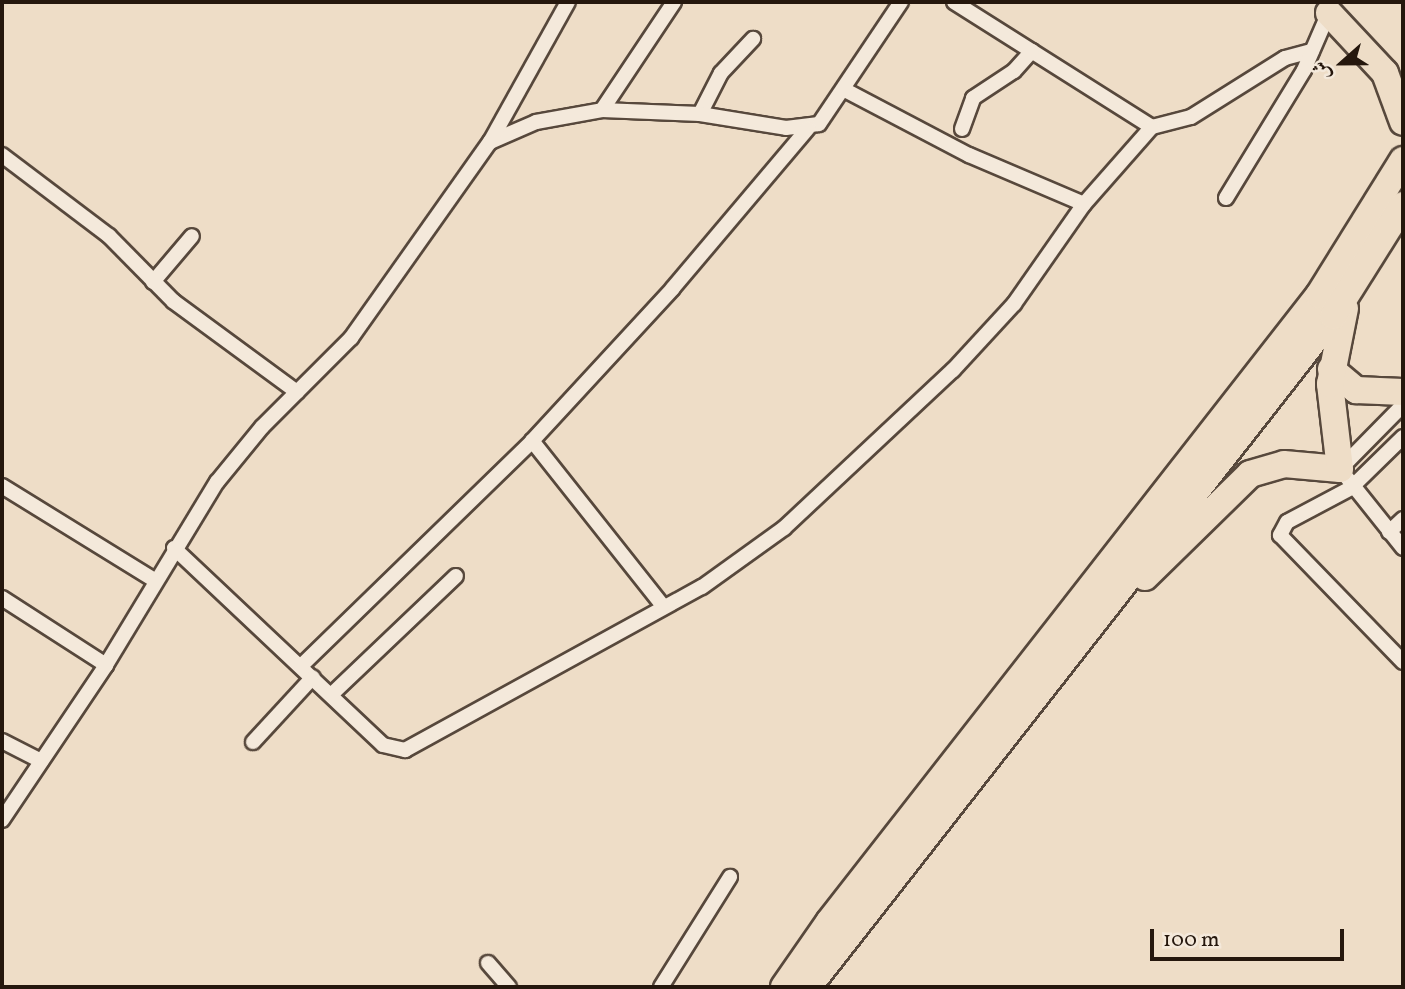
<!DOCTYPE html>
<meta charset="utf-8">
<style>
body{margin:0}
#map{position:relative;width:1405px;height:989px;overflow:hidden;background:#eeddc7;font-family:Vollkorn,Amiri,serif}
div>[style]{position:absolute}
.roads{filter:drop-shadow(2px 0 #57483c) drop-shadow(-2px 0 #57483c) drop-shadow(0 2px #57483c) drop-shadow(0 -2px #57483c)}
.street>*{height:14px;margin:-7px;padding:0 7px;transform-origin:7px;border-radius:7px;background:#f4e9db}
.highway>*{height:26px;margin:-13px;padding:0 13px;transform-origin:13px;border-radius:13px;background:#eeddc7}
span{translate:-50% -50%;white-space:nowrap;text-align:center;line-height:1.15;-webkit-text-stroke:7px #f4e9db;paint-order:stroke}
.frame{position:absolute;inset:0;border:4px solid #25170d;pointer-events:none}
.north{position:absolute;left:1307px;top:28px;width:70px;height:70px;-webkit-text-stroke:5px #f4e9db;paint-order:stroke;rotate:249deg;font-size:19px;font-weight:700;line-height:28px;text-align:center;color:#25170d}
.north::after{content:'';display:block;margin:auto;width:24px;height:32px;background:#25170d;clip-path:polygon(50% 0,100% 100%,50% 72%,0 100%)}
.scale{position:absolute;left:1150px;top:929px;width:194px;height:32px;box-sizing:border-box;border:4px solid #25170d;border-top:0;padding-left:9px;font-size:21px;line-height:24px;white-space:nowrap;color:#25170d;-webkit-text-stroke:5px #f4e9db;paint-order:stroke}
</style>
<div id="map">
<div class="roads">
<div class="street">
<i style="left:954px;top:2px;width:234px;rotate:32.3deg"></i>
<i style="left:1152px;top:127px;width:40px;rotate:-14.4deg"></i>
<i style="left:1191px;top:117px;width:111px;rotate:-32.1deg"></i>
<i style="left:1285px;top:58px;width:28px;rotate:-15deg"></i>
<i style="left:845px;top:90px;width:140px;rotate:27.7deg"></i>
<i style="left:969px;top:155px;width:125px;rotate:23.1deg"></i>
<i style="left:602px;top:110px;width:130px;rotate:-56.3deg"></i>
<i style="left:700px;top:114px;width:46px;rotate:-62.9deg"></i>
<i style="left:721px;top:73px;width:47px;rotate:-46.7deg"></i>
<i style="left:962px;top:129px;width:33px;rotate:-70deg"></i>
<i style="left:973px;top:98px;width:49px;rotate:-33.4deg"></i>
<i style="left:1014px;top:71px;width:27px;rotate:-48deg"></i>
<i style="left:490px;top:142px;width:50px;rotate:-23.5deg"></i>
<i style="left:536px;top:122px;width:67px;rotate:-10.3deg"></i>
<i style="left:602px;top:110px;width:98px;rotate:2.3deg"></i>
<i style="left:700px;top:114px;width:87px;rotate:9.2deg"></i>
<i style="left:786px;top:128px;width:33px;rotate:-7deg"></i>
<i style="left:819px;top:124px;width:147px;rotate:-56.1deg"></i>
<i style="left:2px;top:155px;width:134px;rotate:37.1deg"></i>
<i style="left:109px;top:236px;width:91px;rotate:45.4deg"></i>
<i style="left:173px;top:301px;width:154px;rotate:36.3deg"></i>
<i style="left:1226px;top:198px;width:150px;rotate:-58.6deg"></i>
<i style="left:1304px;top:70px;width:65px;rotate:-66.6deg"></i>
<i style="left:153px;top:282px;width:60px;rotate:-49.7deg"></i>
<i style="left:1403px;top:405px;width:90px;rotate:134.5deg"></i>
<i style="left:1340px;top:469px;width:101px;rotate:51.4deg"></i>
<i style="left:1403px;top:437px;width:73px;rotate:135.6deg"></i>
<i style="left:1351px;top:488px;width:72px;rotate:152deg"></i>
<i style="left:1287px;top:522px;width:15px;rotate:118deg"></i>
<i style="left:1280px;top:535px;width:177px;rotate:45.9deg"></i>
<i style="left:2px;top:486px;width:179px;rotate:31.7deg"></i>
<i style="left:1389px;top:532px;width:19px;rotate:-43deg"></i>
<i style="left:174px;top:548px;width:287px;rotate:43.3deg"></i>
<i style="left:383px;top:745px;width:23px;rotate:13deg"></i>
<i style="left:405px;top:750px;width:339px;rotate:-28.8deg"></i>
<i style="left:702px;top:587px;width:101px;rotate:-35.7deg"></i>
<i style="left:784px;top:528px;width:231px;rotate:-43.1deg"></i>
<i style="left:953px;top:370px;width:90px;rotate:-47.3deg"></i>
<i style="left:1014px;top:304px;width:122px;rotate:-55deg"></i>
<i style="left:1084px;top:204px;width:103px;rotate:-48.6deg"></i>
<i style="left:2px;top:598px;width:124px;rotate:32.8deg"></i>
<i style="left:663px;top:606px;width:211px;rotate:-128.4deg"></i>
<i style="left:532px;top:441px;width:208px;rotate:-47.3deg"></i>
<i style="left:673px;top:288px;width:209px;rotate:-49.8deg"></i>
<i style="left:301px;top:666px;width:322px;rotate:-44.2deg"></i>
<i style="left:332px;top:694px;width:171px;rotate:-43.6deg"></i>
<i style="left:2px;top:741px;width:44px;rotate:27.1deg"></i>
<i style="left:253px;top:742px;width:88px;rotate:-47.3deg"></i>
<i style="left:2px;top:820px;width:187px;rotate:-56.1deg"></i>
<i style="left:106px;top:665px;width:214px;rotate:-58.8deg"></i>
<i style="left:217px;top:482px;width:71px;rotate:-50.7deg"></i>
<i style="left:262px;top:427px;width:126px;rotate:-45deg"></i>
<i style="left:351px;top:338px;width:240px;rotate:-54.7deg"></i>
<i style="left:490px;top:142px;width:160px;rotate:-60.9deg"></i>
<i style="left:488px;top:963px;width:32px;rotate:49deg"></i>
<i style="left:661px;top:987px;width:130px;rotate:-57.9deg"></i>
</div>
<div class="highway">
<i style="left:1329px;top:13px;width:82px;rotate:47deg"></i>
<i style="left:1385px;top:73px;width:52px;rotate:69.8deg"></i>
<i style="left:1331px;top:369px;width:33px;rotate:40deg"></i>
<i style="left:1356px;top:390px;width:47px;rotate:2.4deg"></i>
<i style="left:1145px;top:577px;width:147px;rotate:-44.4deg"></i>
<i style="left:1250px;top:474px;width:35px;rotate:-16deg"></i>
<i style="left:1284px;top:464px;width:56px;rotate:5.1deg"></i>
<i style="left:1340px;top:469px;width:86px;rotate:-96.7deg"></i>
<i style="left:1330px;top:384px;width:77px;rotate:-78.8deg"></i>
<i style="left:784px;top:987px;width:79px;rotate:-55.3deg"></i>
<i style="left:829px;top:922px;width:796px;rotate:-51.99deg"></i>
<i style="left:1319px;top:295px;width:159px;rotate:-58.1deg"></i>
<i style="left:808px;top:987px;width:852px;rotate:-51.96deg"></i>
<i style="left:1333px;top:316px;width:131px;rotate:-57.8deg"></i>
</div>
</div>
<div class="frame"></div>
<div class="north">ش</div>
<div class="scale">100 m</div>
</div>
